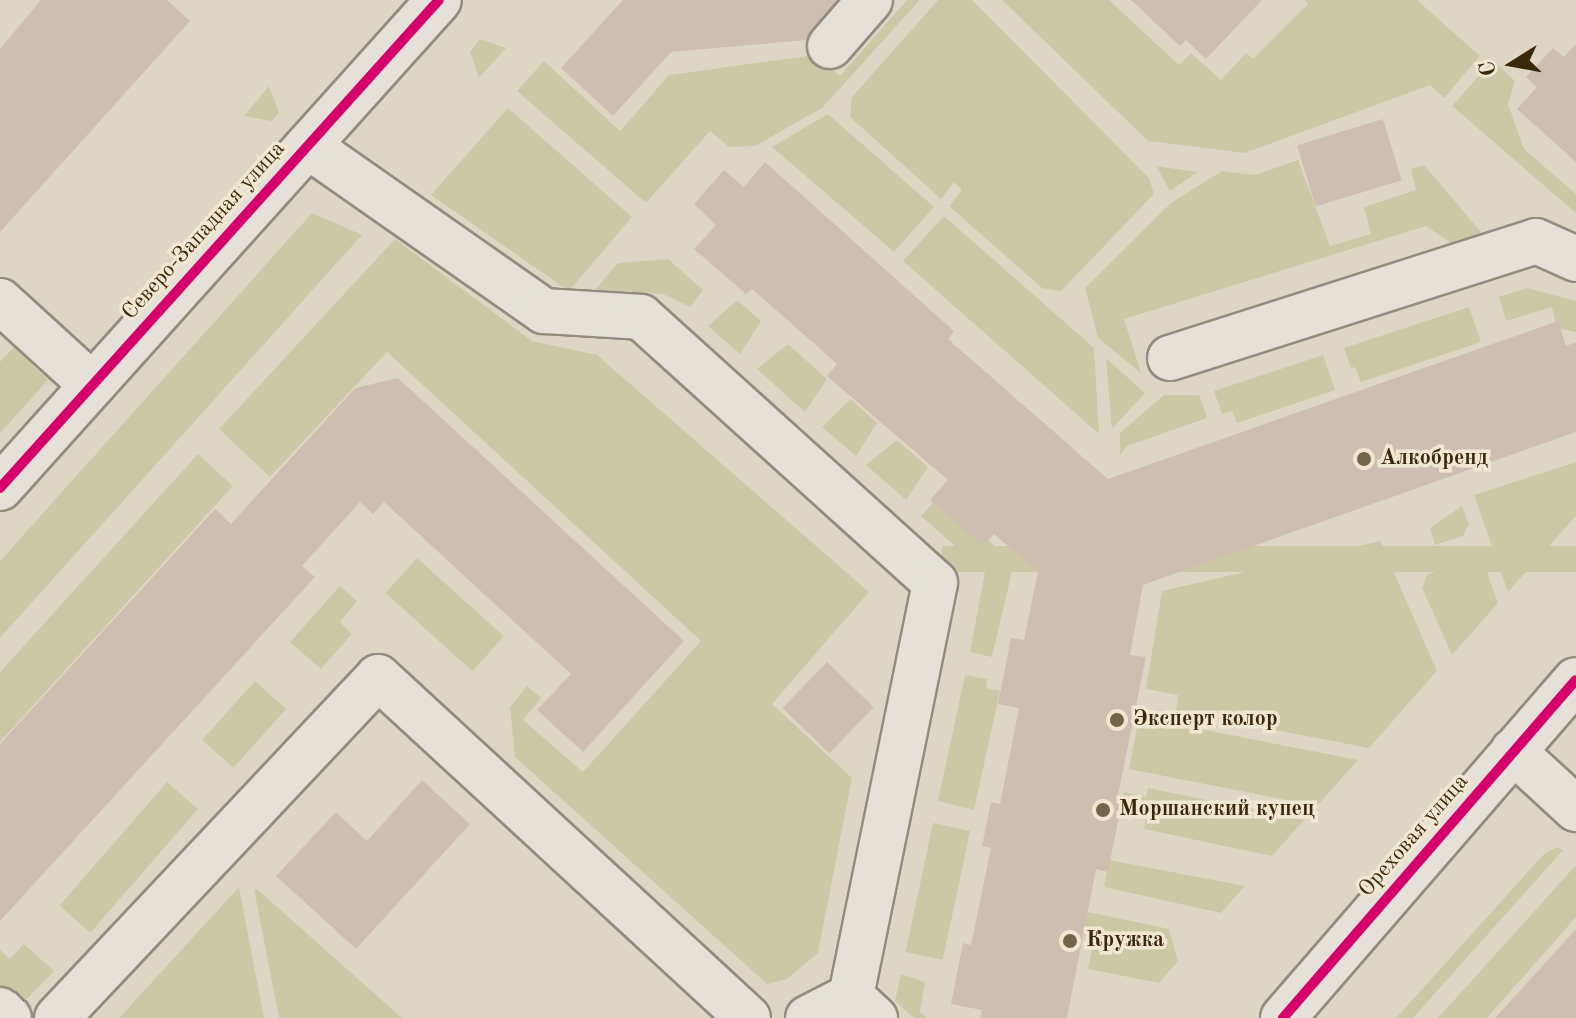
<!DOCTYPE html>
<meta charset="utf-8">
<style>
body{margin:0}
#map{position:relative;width:1576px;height:1018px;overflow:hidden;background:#ded6c4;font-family:"Old Standard TT",serif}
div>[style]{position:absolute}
.green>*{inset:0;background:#cbc9a5;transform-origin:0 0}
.building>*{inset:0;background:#cebeb2;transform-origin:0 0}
.roads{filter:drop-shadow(2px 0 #938c7e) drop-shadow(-2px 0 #938c7e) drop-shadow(0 2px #938c7e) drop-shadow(0 -2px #938c7e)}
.minor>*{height:44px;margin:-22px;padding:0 22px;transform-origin:22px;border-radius:22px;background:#e5e1d8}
.cycleway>*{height:10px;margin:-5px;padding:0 5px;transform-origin:5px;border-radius:5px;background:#d6006c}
.dots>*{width:22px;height:22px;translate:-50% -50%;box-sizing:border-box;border:4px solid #f0e7d2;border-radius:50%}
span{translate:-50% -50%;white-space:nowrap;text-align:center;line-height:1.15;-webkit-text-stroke:7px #f0e7d2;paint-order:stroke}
.street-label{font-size:22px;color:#3b2709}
.poi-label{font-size:22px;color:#3b2709;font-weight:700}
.left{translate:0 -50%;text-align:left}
.north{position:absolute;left:1472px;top:24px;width:80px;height:80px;-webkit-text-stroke:6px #f0e7d2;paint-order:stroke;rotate:259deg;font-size:22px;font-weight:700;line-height:32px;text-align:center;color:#3b2709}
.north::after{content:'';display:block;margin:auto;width:28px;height:36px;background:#3b2709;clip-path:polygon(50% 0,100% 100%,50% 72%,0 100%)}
</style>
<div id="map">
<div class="green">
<i style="clip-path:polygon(907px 0,920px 0,822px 108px,755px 146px,729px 147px,710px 131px,646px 203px,517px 91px,544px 61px,620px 131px,669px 75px,816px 55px,840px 76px)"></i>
<i style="clip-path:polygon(938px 0,972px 0,1149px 178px,1154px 194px,1061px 291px,1042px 288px,949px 206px,962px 190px,954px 182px,941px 199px,850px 117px,852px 97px)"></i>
<i style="clip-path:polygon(1002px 0,1109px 0,1179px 65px,1191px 53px,1221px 80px,1246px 53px,1253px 59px,1308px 4px,1305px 0,1417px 0,1480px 56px,1444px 98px,1430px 85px,1245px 153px,1148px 141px)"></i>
<i style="clip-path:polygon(480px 39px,506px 48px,479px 78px,470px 52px)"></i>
<i style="clip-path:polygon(1493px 60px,1515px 81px,1508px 104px,1524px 149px,1576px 194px,1576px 213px,1452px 106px)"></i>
<i style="clip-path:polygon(269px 86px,279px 113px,271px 121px,244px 116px)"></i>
<i style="clip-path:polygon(508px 108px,632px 217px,569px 291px,431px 195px)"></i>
<i style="clip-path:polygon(828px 114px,934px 207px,894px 252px,772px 147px)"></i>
<i style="clip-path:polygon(1298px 160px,1330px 246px,1371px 234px,1364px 207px,1416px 190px,1411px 169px,1424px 165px,1492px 245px,1458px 248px,1426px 226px,1124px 319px,1141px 373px,1098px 338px,1085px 288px,1171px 203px,1222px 171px,1255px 175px)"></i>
<i style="clip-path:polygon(1156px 166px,1198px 172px,1170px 191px)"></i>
<i style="clip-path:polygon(312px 213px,362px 235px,0 638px,0 561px)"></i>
<i style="clip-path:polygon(944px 216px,1094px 348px,1099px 434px,903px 261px)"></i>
<i style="clip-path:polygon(395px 239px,532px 341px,597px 355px,869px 592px,772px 704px,852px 778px,818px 953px,787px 979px,767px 984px,515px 757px,510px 707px,527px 686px,541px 698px,523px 720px,583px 772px,701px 641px,387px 352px,270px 477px,219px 429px)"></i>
<i style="clip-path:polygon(668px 259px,703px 290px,690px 307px,663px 294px,595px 290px,618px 263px)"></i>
<i style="clip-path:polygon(1527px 288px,1576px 301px,1576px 332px,1557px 328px,1552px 307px,1506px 321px,1499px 297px)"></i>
<i style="clip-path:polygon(737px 300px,761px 321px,740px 354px,708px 326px)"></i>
<i style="clip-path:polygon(1469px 307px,1481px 342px,1361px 382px,1355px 367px,1351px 368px,1344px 348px)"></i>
<i style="clip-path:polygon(788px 344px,827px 379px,805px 412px,757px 369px)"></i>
<i style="clip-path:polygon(14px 347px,48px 380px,0 433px,0 362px)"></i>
<i style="clip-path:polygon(1323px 355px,1335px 390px,1237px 423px,1232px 411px,1222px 414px,1214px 391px)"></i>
<i style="clip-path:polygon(1106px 358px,1145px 393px,1112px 429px)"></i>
<i style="clip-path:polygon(1164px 395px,1199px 395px,1207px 418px,1127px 446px,1120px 455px,1120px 433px)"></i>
<i style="clip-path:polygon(851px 399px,877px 423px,856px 456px,822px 427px)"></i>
<i style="clip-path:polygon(897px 440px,928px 467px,906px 500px,866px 465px)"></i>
<i style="clip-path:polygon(198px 454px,233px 486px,0 742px,0 672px)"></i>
<i style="clip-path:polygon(1576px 462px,1576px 516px,1508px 592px,1474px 495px)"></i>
<i style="clip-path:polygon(939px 496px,1014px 563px,992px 657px,970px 652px,985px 572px,921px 516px)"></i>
<i style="clip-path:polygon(1462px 506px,1469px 524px,1463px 536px,1435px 545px,1430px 528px)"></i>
<i style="clip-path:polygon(1380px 541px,1437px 671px,1369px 748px,1176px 711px,1178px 695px,1146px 689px,1162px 591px)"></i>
<i style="left:1576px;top:546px;width:26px;height:634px;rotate:90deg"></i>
<i style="clip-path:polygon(1481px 555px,1498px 603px,1452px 655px,1422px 588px,1427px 575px)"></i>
<i style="left:417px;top:558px;width:117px;height:47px;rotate:42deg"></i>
<i style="clip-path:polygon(340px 586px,357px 601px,340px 622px,352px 634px,321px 669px,290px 642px)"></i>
<i style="clip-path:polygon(965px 675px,987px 679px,986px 688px,1000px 691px,974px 810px,938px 801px)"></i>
<i style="left:255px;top:681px;width:42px;height:79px;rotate:42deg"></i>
<i style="clip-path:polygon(1139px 717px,1358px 760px,1317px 806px,1129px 769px)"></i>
<i style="left:167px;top:782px;width:41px;height:164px;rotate:41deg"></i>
<i style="clip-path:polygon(1148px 788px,1304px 820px,1272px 856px,1144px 829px,1146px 818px,1120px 812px,1124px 792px,1146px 797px)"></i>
<i style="left:933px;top:823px;width:38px;height:132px;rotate:12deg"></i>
<i style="clip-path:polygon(1557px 847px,1563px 850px,1413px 1018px,1396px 1018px,1544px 854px)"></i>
<i style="clip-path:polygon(1109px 860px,1245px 886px,1221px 913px,1104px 887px)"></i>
<i style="clip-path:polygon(1576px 865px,1576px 917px,1487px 1018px,1438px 1018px)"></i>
<i style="clip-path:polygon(239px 887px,264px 1018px,119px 1018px)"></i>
<i style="clip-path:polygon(254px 889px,257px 889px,402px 1018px,279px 1018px)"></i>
<i style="clip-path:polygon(1088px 912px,1169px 929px,1178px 961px,1159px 983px,1088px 969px,1092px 949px,1083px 934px)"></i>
<i style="clip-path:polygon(24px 944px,54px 971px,23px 1003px,0 992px,0 950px,10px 959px)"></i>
<i style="clip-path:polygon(901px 974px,925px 982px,920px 1012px,927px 1018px,914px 1018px,895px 1001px)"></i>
</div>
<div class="building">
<i style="clip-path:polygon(41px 0,167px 0,190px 21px,0 232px,0 49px)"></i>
<i style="clip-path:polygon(623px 0,837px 0,806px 40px,671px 52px,613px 116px,561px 68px)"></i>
<i style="clip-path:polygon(1131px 0,1262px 0,1206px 59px,1186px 40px,1180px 46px)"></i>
<i style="clip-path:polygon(1576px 44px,1576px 162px,1517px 109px,1537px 87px,1526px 77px,1553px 48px,1564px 57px)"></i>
<i style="left:1383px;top:119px;width:64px;height:90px;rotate:73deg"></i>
<i style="clip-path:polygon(765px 162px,954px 331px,948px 339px,1108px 479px,1558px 321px,1566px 346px,1576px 342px,1576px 432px,1143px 585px,1130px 655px,1146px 657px,1118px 795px,1123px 796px,1108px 872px,1096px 869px,1067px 1018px,980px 1018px,982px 1010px,951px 1004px,963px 943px,971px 945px,991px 848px,982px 846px,991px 802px,1000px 804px,1019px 708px,998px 704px,1011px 638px,1024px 640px,1038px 571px,994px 534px,983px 546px,930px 500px,948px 480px,827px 376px,837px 364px,752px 289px,746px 294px,694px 249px,716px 225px,694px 204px,724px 170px,744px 187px)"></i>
<i style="clip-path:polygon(398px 378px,684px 641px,583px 752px,537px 710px,571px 674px,384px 502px,373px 514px,360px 502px,302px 566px,315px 577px,0 921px,0 744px,215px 509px,231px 524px,355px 388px)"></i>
<i style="left:827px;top:662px;width:65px;height:64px;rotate:44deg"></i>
<i style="clip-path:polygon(422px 780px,470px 824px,356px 949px,276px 876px,336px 812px,367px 841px)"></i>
<i style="clip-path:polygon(1576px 929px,1576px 1018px,1495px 1018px)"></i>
</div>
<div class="roads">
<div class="minor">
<i style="left:830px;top:46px;width:61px;rotate:-49deg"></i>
<i style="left:308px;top:146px;width:288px;rotate:35deg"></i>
<i style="left:544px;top:311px;width:97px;rotate:3.5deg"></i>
<i style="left:641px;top:317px;width:396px;rotate:42.1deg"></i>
<i style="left:935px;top:583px;width:421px;rotate:101.5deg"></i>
<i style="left:0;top:301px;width:125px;rotate:42.4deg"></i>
<i style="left:1170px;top:358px;width:384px;rotate:-17.7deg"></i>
<i style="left:1536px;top:241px;width:44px;rotate:24.2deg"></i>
<i style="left:0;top:488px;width:656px;rotate:-48.03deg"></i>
<i style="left:1513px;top:751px;width:86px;rotate:42.6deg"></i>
<i style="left:0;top:1010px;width:12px;rotate:42deg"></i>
<i style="left:57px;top:1018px;width:468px;rotate:-46.7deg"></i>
<i style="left:378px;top:677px;width:503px;rotate:42.66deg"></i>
<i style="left:808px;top:1018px;width:48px;rotate:-27.1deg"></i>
<i style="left:851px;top:996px;width:33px;rotate:43deg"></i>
<i style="left:1283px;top:1018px;width:447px;rotate:-49.1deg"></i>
</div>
</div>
<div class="cycleway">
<i style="left:0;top:488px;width:656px;rotate:-48.03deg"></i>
<i style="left:1283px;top:1018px;width:447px;rotate:-49.1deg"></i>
</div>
<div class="dots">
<i style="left:1364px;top:459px;background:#74644a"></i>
<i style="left:1117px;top:720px;background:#74644a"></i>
<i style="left:1103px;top:810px;background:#74644a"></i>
<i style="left:1070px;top:941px;background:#74644a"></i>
</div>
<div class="street-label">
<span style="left:204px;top:231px;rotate:-48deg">Северо-Западная улица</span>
<span style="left:1414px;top:836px;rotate:-49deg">Ореховая улица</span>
</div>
<div class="poi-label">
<span class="left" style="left:1380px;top:459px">Алкобренд</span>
<span class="left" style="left:1133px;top:720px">Эксперт колор</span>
<span class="left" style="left:1119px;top:810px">Моршанский купец</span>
<span class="left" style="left:1086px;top:941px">Кружка</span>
</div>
<div class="north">С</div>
</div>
